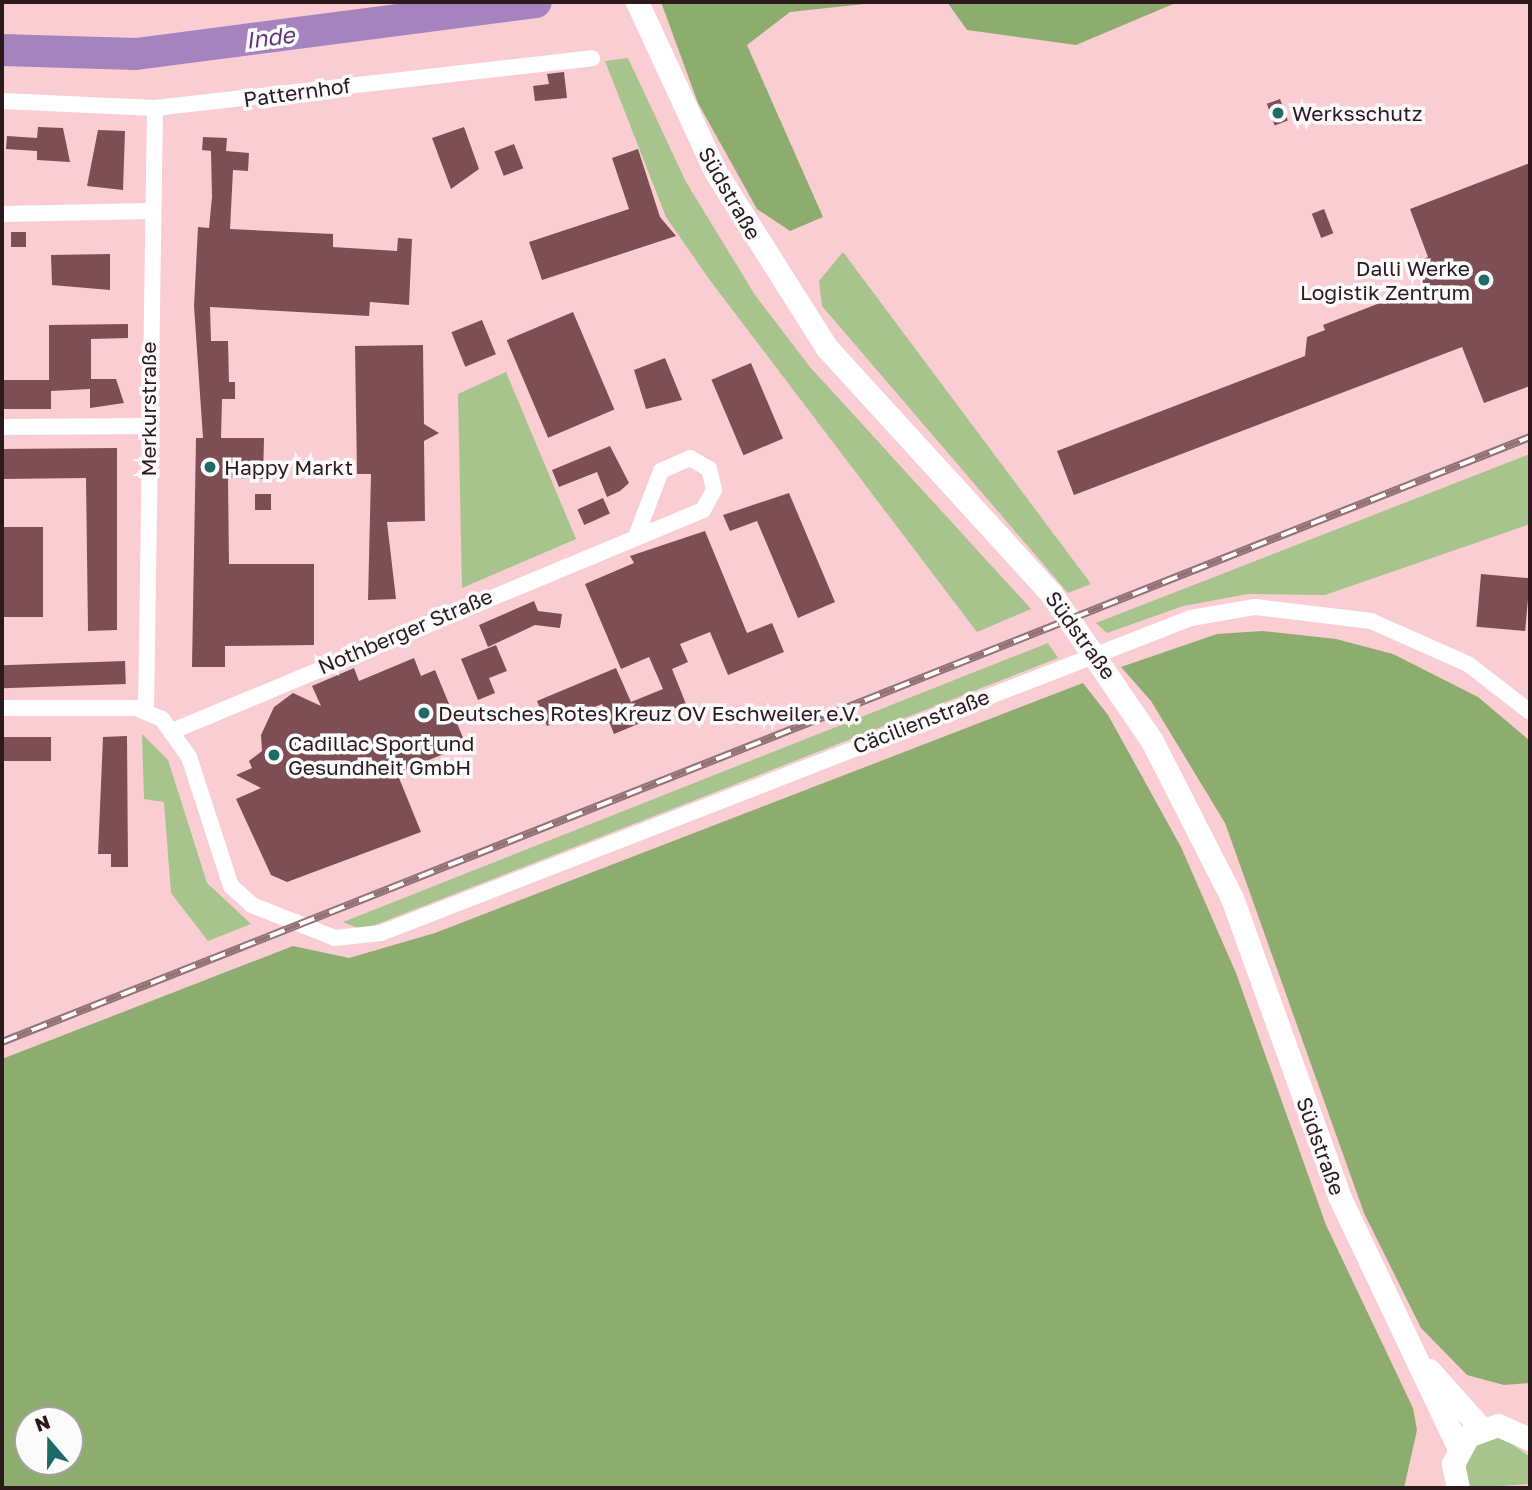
<!DOCTYPE html>
<meta charset="utf-8">
<style>
body{margin:0}
#map{position:relative;width:1532px;height:1490px;overflow:hidden;background:#f9cdd2;font-family:"Golos Text",sans-serif}
div>[style]{position:absolute}
.green>*{inset:0;background:#a6c48b}
.forest>*{inset:0;background:#8dad6f}
.river>*{height:32px;margin:-16px;padding:0 16px;transform-origin:16px;border-radius:16px;background:#a583bd}
.building>*{inset:0;background:#7d4f55;transform-origin:0 0}
.street>*{height:16px;margin:-8px;padding:0 8px;transform-origin:8px;border-radius:8px;background:#fff}
.secondary>*{height:23px;margin:-11.5px;padding:0 11.5px;transform-origin:11.5px;border-radius:11.5px;background:#fff}
.rail>*{height:8px;margin-top:-4px;transform-origin:0;background:repeating-linear-gradient(90deg,#fbfbfb 0 16px,#927276 0 32px);box-sizing:border-box;border-block:2px solid #927276}
.dots>*{width:19px;height:19px;translate:-50% -50%;box-sizing:border-box;border:4px solid #fbfbfb;border-radius:50%}
span{translate:-50% -50%;white-space:nowrap;text-align:center;line-height:1.15;-webkit-text-stroke:7px #fbfbfb;paint-order:stroke}
.street-label{font-size:21px;color:#2c191b}
.poi-label{font-size:21px;color:#2c191b}
.left{translate:0 -50%;text-align:left}
.right{translate:-100% -50%;text-align:right}
.water-label{font-size:23px;color:#62367e;font-style:italic}
.frame{position:absolute;inset:0;border:4px solid #2c191b;pointer-events:none}
.north{position:absolute;left:14px;top:1406px;width:70px;height:70px;box-sizing:border-box;background:#fbfbfb;border:2px solid #a8a1a1;border-radius:50%;rotate:340deg;font-size:19px;font-weight:700;line-height:28px;text-align:center;color:#2c191b}
.north::after{content:'';display:block;margin:auto;width:24px;height:32px;background:#1e6a66;clip-path:polygon(50% 0,100% 100%,50% 72%,0 100%)}
</style>
<div id="map">
<div class="green">
<i style="clip-path:polygon(628px 58px,686px 182px,755px 295px,810px 367px,1031px 609px,977px 632px,709px 279px,666px 217px,605px 61px)"></i>
<i style="clip-path:polygon(843px 252px,1091px 584px,1068px 593px,822px 306px,819px 281px)"></i>
<i style="clip-path:polygon(506px 372px,576px 539px,462px 588px,458px 394px)"></i>
<i style="clip-path:polygon(1530px 454px,1530px 524px,1325px 595px,1248px 594px,1183px 606px,1107px 633px,1096px 623px)"></i>
<i style="clip-path:polygon(1048px 643px,1058px 658px,362px 930px,343px 922px)"></i>
<i style="clip-path:polygon(142px 734px,168px 760px,207px 883px,251px 924px,208px 941px,171px 893px,164px 802px,144px 799px)"></i>
<i style="clip-path:polygon(1499px 1435px,1529px 1456px,1528px 1484px,1470px 1488px,1465px 1463px,1473px 1446px)"></i>
</div>
<div class="forest">
<i style="clip-path:polygon(661px 2px,883px 2px,790px 12px,747px 45px,823px 217px,790px 231px,757px 209px,698px 103px)"></i>
<i style="clip-path:polygon(947px 2px,1178px 2px,1076px 45px,967px 30px)"></i>
<i style="clip-path:polygon(1262px 631px,1336px 639px,1393px 654px,1478px 697px,1530px 741px,1530px 1383px,1504px 1385px,1467px 1375px,1421px 1328px,1364px 1213px,1225px 823px,1151px 701px,1121px 667px,1217px 634px)"></i>
<i style="clip-path:polygon(evenodd,1083px 683px,1108px 715px,1181px 847px,1236px 973px,1326px 1225px,1413px 1408px,1417px 1430px,1404px 1488px,2px 1488px,2px 1059px,293px 946px,349px 958px,435px 933px,1083px 683px,28px 1420px,70px 1420px,70px 1462px,28px 1462px,28px 1420px)"></i>
</div>
<div class="river">
<i style="left:2px;top:50px;width:134px;rotate:1.7deg"></i>
<i style="left:136px;top:54px;width:403px;rotate:-7.4deg"></i>
</div>
<div class="building">
<i style="clip-path:polygon(564px 72px,567px 98px,535px 101px,533px 86px,549px 84px,547px 74px)"></i>
<i style="left:1280px;top:99px;width:23px;height:14px;rotate:70deg"></i>
<i style="clip-path:polygon(38px 127px,63px 128px,70px 162px,37px 160px,37px 151px,6px 149px,7px 136px,37px 138px)"></i>
<i style="clip-path:polygon(464px 127px,479px 169px,451px 189px,432px 138px)"></i>
<i style="clip-path:polygon(98px 130px,125px 131px,123px 190px,87px 186px)"></i>
<i style="clip-path:polygon(203px 137px,227px 138px,226px 151px,249px 153px,248px 171px,233px 170px,230px 229px,333px 234px,333px 247px,397px 251px,398px 238px,412px 239px,409px 305px,370px 302px,369px 316px,210px 307px,211px 341px,228px 341px,229px 382px,235px 382px,235px 399px,222px 399px,221px 438px,264px 438px,263px 479px,228px 478px,229px 564px,314px 564px,314px 645px,225px 646px,225px 667px,192px 667px,196px 438px,203px 438px,194px 306px,198px 227px,209px 228px,212px 197px,211px 151px,202px 150px)"></i>
<i style="left:514px;top:144px;width:26px;height:21px;rotate:69deg"></i>
<i style="clip-path:polygon(638px 149px,660px 217px,676px 236px,542px 280px,529px 242px,629px 209px,612px 158px)"></i>
<i style="clip-path:polygon(1530px 163px,1530px 386px,1484px 403px,1462px 347px,1074px 495px,1057px 451px,1305px 356px,1307px 337px,1325px 330px,1323px 325px,1424px 286px,1415px 263px,1428px 257px,1410px 209px)"></i>
<i style="left:1324px;top:209px;width:26px;height:13px;rotate:69deg"></i>
<i style="left:11px;top:232px;width:15px;height:15px"></i>
<i style="clip-path:polygon(110px 254px,110px 290px,52px 285px,51px 255px)"></i>
<i style="left:573px;top:312px;width:106px;height:72px;rotate:67deg"></i>
<i style="left:482px;top:320px;width:37px;height:33px;rotate:68deg"></i>
<i style="clip-path:polygon(128px 324px,128px 338px,91px 339px,91px 379px,116px 379px,124px 403px,90px 408px,90px 389px,51px 391px,51px 409px,2px 409px,2px 380px,49px 380px,49px 325px)"></i>
<i style="clip-path:polygon(423px 345px,424px 424px,439px 433px,424px 441px,425px 521px,387px 522px,396px 599px,368px 600px,371px 474px,357px 474px,355px 346px)"></i>
<i style="clip-path:polygon(665px 358px,682px 400px,646px 409px,634px 370px)"></i>
<i style="left:751px;top:363px;width:82px;height:43px;rotate:67deg"></i>
<i style="clip-path:polygon(610px 446px,629px 483px,620px 491px,607px 497px,597px 472px,559px 487px,552px 470px)"></i>
<i style="clip-path:polygon(117px 448px,117px 630px,88px 631px,86px 478px,2px 479px,2px 449px)"></i>
<i style="clip-path:polygon(789px 493px,835px 602px,798px 618px,757px 521px,730px 531px,723px 515px)"></i>
<i style="left:255px;top:494px;width:16px;height:16px"></i>
<i style="left:603px;top:498px;width:17px;height:28px;rotate:66deg"></i>
<i style="left:2px;top:527px;width:41px;height:90px"></i>
<i style="clip-path:polygon(705px 531px,747px 633px,772px 623px,784px 652px,728px 675px,710px 632px,680px 644px,688px 662px,672px 669px,686px 704px,614px 734px,602px 704px,547px 726px,537px 701px,616px 668px,631px 702px,663px 689px,649px 657px,621px 669px,585px 584px,634px 563px,630px 556px)"></i>
<i style="left:1481px;top:574px;width:49px;height:53px;rotate:5deg"></i>
<i style="clip-path:polygon(534px 601px,538px 611px,562px 614px,560px 628px,535px 625px,488px 647px,479px 625px)"></i>
<i style="clip-path:polygon(496px 645px,507px 671px,489px 678px,495px 693px,478px 700px,461px 659px)"></i>
<i style="clip-path:polygon(414px 658px,421px 676px,435px 670px,466px 745px,397px 773px,421px 832px,287px 882px,271px 875px,236px 799px,261px 788px,236px 775px,252px 768px,249px 761px,262px 751px,261px 735px,274px 707px,293px 693px,321px 706px,312px 686px,354px 668px,359px 681px)"></i>
<i style="left:125px;top:661px;width:23px;height:123px;rotate:88deg"></i>
<i style="clip-path:polygon(127px 736px,128px 867px,111px 867px,111px 854px,98px 854px,103px 737px)"></i>
<i style="left:2px;top:737px;width:49px;height:24px"></i>
</div>
<div class="street">
<i style="left:2px;top:101px;width:153px;rotate:2.6deg"></i>
<i style="left:155px;top:108px;width:440px;rotate:-6.5deg"></i>
<i style="left:2px;top:214px;width:148px;rotate:-1.2deg"></i>
<i style="left:2px;top:427px;width:146px;rotate:-0.4deg"></i>
<i style="left:2px;top:708px;width:134px"></i>
<i style="left:136px;top:708px;width:28px;rotate:23deg"></i>
<i style="left:162px;top:719px;width:47px;rotate:54.6deg"></i>
<i style="left:189px;top:757px;width:136px;rotate:72deg"></i>
<i style="left:231px;top:886px;width:28px;rotate:42deg"></i>
<i style="left:252px;top:905px;width:89px;rotate:21.7deg"></i>
<i style="left:335px;top:938px;width:46px;rotate:-6.2deg"></i>
<i style="left:381px;top:933px;width:869px;rotate:-21.25deg"></i>
<i style="left:1191px;top:618px;width:65px;rotate:-9.8deg"></i>
<i style="left:1255px;top:607px;width:117px;rotate:6.9deg"></i>
<i style="left:1371px;top:621px;width:106px;rotate:23.9deg"></i>
<i style="left:1468px;top:664px;width:78px;rotate:37.7deg"></i>
<i style="left:146px;top:710px;width:602px;rotate:-89.14deg"></i>
<i style="left:175px;top:730px;width:572px;rotate:-22.62deg"></i>
<i style="left:703px;top:510px;width:23px;rotate:-61deg"></i>
<i style="left:714px;top:490px;width:22px;rotate:-103deg"></i>
<i style="left:709px;top:469px;width:22px;rotate:-150deg"></i>
<i style="left:690px;top:458px;width:32px;rotate:156deg"></i>
<i style="left:661px;top:471px;width:67px;rotate:110.9deg"></i>
</div>
<div class="secondary">
<i style="left:637px;top:2px;width:186px;rotate:65.2deg"></i>
<i style="left:715px;top:171px;width:209px;rotate:57.7deg"></i>
<i style="left:827px;top:348px;width:331px;rotate:47.6deg"></i>
<i style="left:1050px;top:592px;width:181px;rotate:55.6deg"></i>
<i style="left:1152px;top:741px;width:176px;rotate:63deg"></i>
<i style="left:1232px;top:898px;width:317px;rotate:70.2deg"></i>
<i style="left:1339px;top:1196px;width:278px;rotate:64.6deg"></i>
<i style="left:1429px;top:1370px;width:78px;rotate:48.1deg"></i>
<i style="left:1458px;top:1488px;width:25px;rotate:-102deg"></i>
<i style="left:1453px;top:1464px;width:32px;rotate:-62deg"></i>
<i style="left:1468px;top:1436px;width:32px;rotate:-20deg"></i>
<i style="left:1498px;top:1425px;width:35px;rotate:24deg"></i>
</div>
<div class="rail">
<i style="left:2px;top:1042px;width:1643px;rotate:-21.6deg"></i>
</div>
<div class="dots">
<i style="left:1278px;top:113px;background:#1e6a66"></i>
<i style="left:1484px;top:280px;background:#1e6a66"></i>
<i style="left:210px;top:467px;background:#1e6a66"></i>
<i style="left:424px;top:713px;background:#1e6a66"></i>
<i style="left:274px;top:755px;background:#1e6a66"></i>
</div>
<div class="street-label">
<span style="left:297px;top:92px;rotate:-8deg">Patternhof</span>
<span style="left:730px;top:193px;rotate:60deg">Südstraße</span>
<span style="left:148px;top:409px;rotate:-90deg">Merkurstraße</span>
<span style="left:405px;top:631px;rotate:-23deg">Nothberger Straße</span>
<span style="left:1081px;top:635px;rotate:54deg">Südstraße</span>
<span style="left:921px;top:721px;rotate:-21deg">Cäcilienstraße</span>
<span style="left:1321px;top:1146px;rotate:70deg">Südstraße</span>
</div>
<div class="poi-label">
<span class="left" style="left:1292px;top:113px">Werksschutz</span>
<span class="right" style="left:1470px;top:280px">Dalli Werke<br>Logistik Zentrum</span>
<span class="left" style="left:224px;top:467px">Happy Markt</span>
<span class="left" style="left:438px;top:713px">Deutsches Rotes Kreuz OV Eschweiler e.V.</span>
<span class="left" style="left:288px;top:755px">Cadillac Sport und<br>Gesundheit GmbH</span>
</div>
<div class="water-label">
<span style="left:270px;top:37px;rotate:-7deg">Inde</span>
</div>
<div class="frame"></div>
<div class="north">N</div>
</div>
